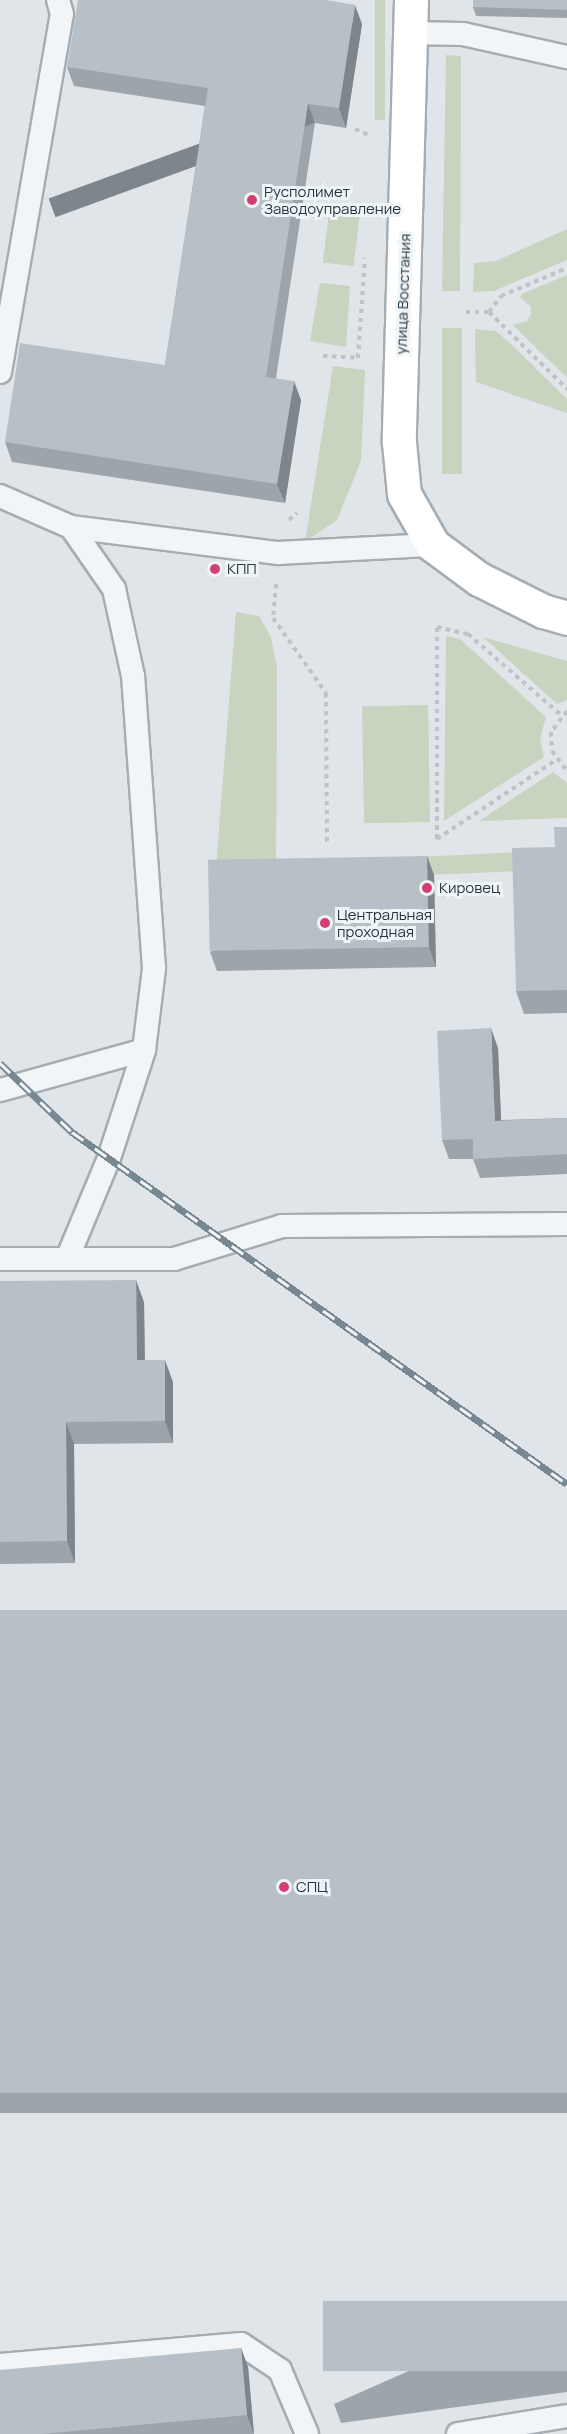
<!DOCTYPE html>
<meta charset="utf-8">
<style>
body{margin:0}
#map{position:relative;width:567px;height:2434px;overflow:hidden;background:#e0e5e9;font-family:Manrope,sans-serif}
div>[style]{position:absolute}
.green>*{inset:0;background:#c9d4c0;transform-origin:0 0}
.path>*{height:4px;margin-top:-2px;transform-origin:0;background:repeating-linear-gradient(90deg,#bdc3c8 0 4.5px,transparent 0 9px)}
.roads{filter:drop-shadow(2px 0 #a5adb3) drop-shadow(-2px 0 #a5adb3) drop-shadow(0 2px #a5adb3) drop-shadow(0 -2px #a5adb3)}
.lane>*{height:22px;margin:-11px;padding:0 11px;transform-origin:11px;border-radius:11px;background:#f2f5f7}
.secondary>*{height:33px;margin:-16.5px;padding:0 16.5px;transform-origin:16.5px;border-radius:16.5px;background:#fff}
.rail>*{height:7px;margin-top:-3.5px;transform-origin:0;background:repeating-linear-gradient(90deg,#eff4f7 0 14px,#788893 0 28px);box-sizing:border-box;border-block:2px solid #788893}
.wall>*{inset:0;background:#9da5aa;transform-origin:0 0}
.shaded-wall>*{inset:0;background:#7f868b;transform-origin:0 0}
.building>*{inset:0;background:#b6c0c6;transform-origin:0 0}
.dots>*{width:16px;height:16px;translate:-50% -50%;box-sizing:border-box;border:3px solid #eff4f7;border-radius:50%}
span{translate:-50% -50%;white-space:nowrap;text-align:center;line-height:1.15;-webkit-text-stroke:6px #eff4f7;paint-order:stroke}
.poi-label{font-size:15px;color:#283641}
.left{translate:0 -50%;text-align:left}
.street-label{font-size:15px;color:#283641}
</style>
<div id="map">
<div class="green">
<i style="left:375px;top:0;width:10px;height:120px"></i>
<i style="clip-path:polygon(446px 55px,461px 56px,460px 291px,442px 291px)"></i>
<i style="left:330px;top:204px;width:31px;height:59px;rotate:7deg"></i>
<i style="clip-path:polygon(567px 229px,567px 260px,494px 291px,473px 292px,474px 263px,496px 261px)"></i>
<i style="clip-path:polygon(567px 275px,567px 378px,513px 325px,527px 321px,531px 314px,531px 307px,520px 297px,524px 293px)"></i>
<i style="clip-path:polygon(320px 283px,350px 286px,346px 347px,310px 341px)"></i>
<i style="left:462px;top:328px;width:146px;height:20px;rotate:90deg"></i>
<i style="clip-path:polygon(475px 329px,496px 331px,511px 344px,567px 399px,567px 413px,476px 382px)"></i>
<i style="clip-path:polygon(333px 366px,365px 370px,361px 461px,337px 520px,305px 542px)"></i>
<i style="clip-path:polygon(236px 612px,259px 616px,271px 637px,277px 668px,276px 879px,215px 880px)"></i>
<i style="clip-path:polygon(446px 636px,460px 639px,546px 717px,540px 739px,544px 757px,444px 821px)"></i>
<i style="clip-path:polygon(483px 637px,567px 661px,567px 700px,557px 704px)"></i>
<i style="left:428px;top:705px;width:117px;height:66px;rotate:89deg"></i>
<i style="clip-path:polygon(553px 772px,567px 783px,567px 818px,479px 821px)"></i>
<i style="clip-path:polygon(562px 850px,520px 871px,378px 877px,376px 859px)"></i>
</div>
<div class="path">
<i style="left:355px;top:129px;width:17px;rotate:24deg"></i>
<i style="left:466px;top:312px;width:23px"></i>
<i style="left:489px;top:312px;width:110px;rotate:44.6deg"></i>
<i style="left:489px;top:312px;width:20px;rotate:-53deg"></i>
<i style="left:501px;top:296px;width:72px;rotate:-23deg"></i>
<i style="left:323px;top:356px;width:35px;rotate:3deg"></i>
<i style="left:358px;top:358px;width:100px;rotate:-86deg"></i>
<i style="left:289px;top:520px;width:11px;rotate:-41deg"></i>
<i style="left:276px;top:584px;width:34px;rotate:95deg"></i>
<i style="left:273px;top:618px;width:92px;rotate:54.8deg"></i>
<i style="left:326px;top:693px;width:150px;rotate:89.6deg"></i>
<i style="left:567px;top:711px;width:26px;rotate:127deg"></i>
<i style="left:551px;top:732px;width:19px;rotate:87deg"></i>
<i style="left:552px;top:751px;width:25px;rotate:53deg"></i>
<i style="left:437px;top:839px;width:212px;rotate:-90deg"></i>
<i style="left:437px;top:627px;width:32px;rotate:13deg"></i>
<i style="left:468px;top:634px;width:123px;rotate:41.1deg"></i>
<i style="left:437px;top:839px;width:143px;rotate:-33.6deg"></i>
</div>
<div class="roads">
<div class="lane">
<i style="left:410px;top:33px;width:53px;rotate:1.1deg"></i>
<i style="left:463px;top:34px;width:107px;rotate:12.5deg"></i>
<i style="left:0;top:372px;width:363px;rotate:-80.2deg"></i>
<i style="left:62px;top:14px;width:15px;rotate:-106deg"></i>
<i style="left:0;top:496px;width:77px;rotate:23.6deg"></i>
<i style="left:71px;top:527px;width:209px;rotate:7.2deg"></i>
<i style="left:278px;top:553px;width:155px;rotate:-3deg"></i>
<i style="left:0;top:1090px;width:149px;rotate:-15.5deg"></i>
<i style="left:0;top:1259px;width:174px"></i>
<i style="left:174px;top:1259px;width:113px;rotate:-17deg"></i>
<i style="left:282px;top:1226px;width:285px;rotate:-0.4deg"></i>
<i style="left:67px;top:1259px;width:109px;rotate:-67.4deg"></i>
<i style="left:109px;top:1158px;width:114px;rotate:-72deg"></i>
<i style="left:144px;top:1050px;width:83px;rotate:-83deg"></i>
<i style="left:154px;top:968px;width:293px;rotate:-94.1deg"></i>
<i style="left:133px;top:676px;width:89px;rotate:-102.3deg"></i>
<i style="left:114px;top:589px;width:75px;rotate:-124.7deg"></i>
<i style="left:0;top:2365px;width:242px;rotate:-5deg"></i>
<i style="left:241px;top:2344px;width:47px;rotate:33.7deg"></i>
<i style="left:280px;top:2370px;width:69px;rotate:67.1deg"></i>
<i style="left:458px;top:2434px;width:110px;rotate:-9.4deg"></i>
</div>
<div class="secondary">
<i style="left:411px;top:0;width:442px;rotate:91.6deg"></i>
<i style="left:399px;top:442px;width:52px;rotate:84.5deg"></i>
<i style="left:404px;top:494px;width:59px;rotate:60.4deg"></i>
<i style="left:433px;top:545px;width:57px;rotate:36.5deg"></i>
<i style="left:479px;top:579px;width:72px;rotate:26.6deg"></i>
<i style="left:543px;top:611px;width:25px;rotate:16deg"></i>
</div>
</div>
<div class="rail">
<i style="left:0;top:1063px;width:100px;rotate:43.8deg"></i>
<i style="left:72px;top:1132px;width:607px;rotate:35.42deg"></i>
</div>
<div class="wall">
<i style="clip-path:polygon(567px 0,567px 18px,476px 16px,473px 7px)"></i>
<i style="clip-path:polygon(362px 24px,346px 128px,315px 123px,276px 378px,301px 400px,285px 503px,12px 462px,5px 442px,165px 365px,205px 106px,74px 86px,67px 67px)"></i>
<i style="clip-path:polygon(567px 827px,567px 1013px,524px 1014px,516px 991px,555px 847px)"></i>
<i style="clip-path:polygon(427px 856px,434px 875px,436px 967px,217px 971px,210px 952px)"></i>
<i style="clip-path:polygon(498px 1048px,501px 1120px,567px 1118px,567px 1174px,480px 1178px,473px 1159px,449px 1159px,442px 1140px)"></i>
<i style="clip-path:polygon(0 1281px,144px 1302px,145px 1360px,173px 1382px,173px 1443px,74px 1444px,75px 1563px,0 1564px)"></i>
<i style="left:567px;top:1610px;width:503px;height:568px;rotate:90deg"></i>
<i style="clip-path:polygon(567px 2301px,567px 2392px,341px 2423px,334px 2404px)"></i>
<i style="clip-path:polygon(241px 2348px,248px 2367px,254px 2434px,0 2434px)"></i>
</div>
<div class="shaded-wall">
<i style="clip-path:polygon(355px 5px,362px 24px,346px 128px,339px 108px)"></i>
<i style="left:308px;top:104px;width:20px;height:276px;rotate:70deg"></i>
<i style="clip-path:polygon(294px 381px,301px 400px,285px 503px,277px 484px)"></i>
<i style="clip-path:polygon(427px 856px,434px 875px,436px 967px,429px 947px)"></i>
<i style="clip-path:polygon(491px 1028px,498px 1048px,502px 1140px,495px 1121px)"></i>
<i style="clip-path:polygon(136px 1280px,144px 1302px,145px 1383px,137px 1360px)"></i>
<i style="clip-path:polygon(165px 1360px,173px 1382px,173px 1443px,165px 1421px)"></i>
<i style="clip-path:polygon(66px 1422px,74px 1444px,75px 1563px,67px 1541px)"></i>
<i style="clip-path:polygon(241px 2348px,248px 2367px,254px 2434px,247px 2415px)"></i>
</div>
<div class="building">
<i style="clip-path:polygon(78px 0,326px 0,355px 5px,339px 108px,308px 104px,266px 377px,294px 381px,277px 484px,5px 442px,20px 343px,165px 365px,208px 88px,67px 67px)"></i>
<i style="clip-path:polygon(473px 0,567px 0,567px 10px,473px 7px)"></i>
<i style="clip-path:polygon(554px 827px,567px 827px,567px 990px,516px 991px,512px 848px,555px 847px)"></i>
<i style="left:427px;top:856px;width:91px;height:219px;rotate:89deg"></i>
<i style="clip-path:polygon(491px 1028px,495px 1121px,567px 1118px,567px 1154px,473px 1159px,473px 1139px,442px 1140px,437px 1031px)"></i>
<i style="clip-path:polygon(136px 1280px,137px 1360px,165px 1360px,165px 1421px,66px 1422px,67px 1541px,0 1542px,0 1281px)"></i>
<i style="left:567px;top:1610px;width:483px;height:568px;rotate:90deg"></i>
<i style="left:567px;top:2301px;width:70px;height:244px;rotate:90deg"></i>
<i style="clip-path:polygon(241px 2348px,247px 2415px,41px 2434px,0 2434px,0 2370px)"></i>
</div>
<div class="dots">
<i style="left:252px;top:200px;background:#d33f74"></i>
<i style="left:215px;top:569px;background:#d33f74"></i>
<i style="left:427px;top:888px;background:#d33f74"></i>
<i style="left:325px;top:923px;background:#d33f74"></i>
<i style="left:284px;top:1887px;background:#d33f74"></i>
</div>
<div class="poi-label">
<span class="left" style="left:264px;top:200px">Русполимет<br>Заводоуправление</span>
<span class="left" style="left:227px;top:569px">КПП</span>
<span class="left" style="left:439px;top:888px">Кировец</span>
<span class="left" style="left:337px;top:923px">Центральная<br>проходная</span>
<span class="left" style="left:296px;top:1887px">СПЦ</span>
</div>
<div class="street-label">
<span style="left:403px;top:294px;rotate:-88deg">улица Восстания</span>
</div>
</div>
